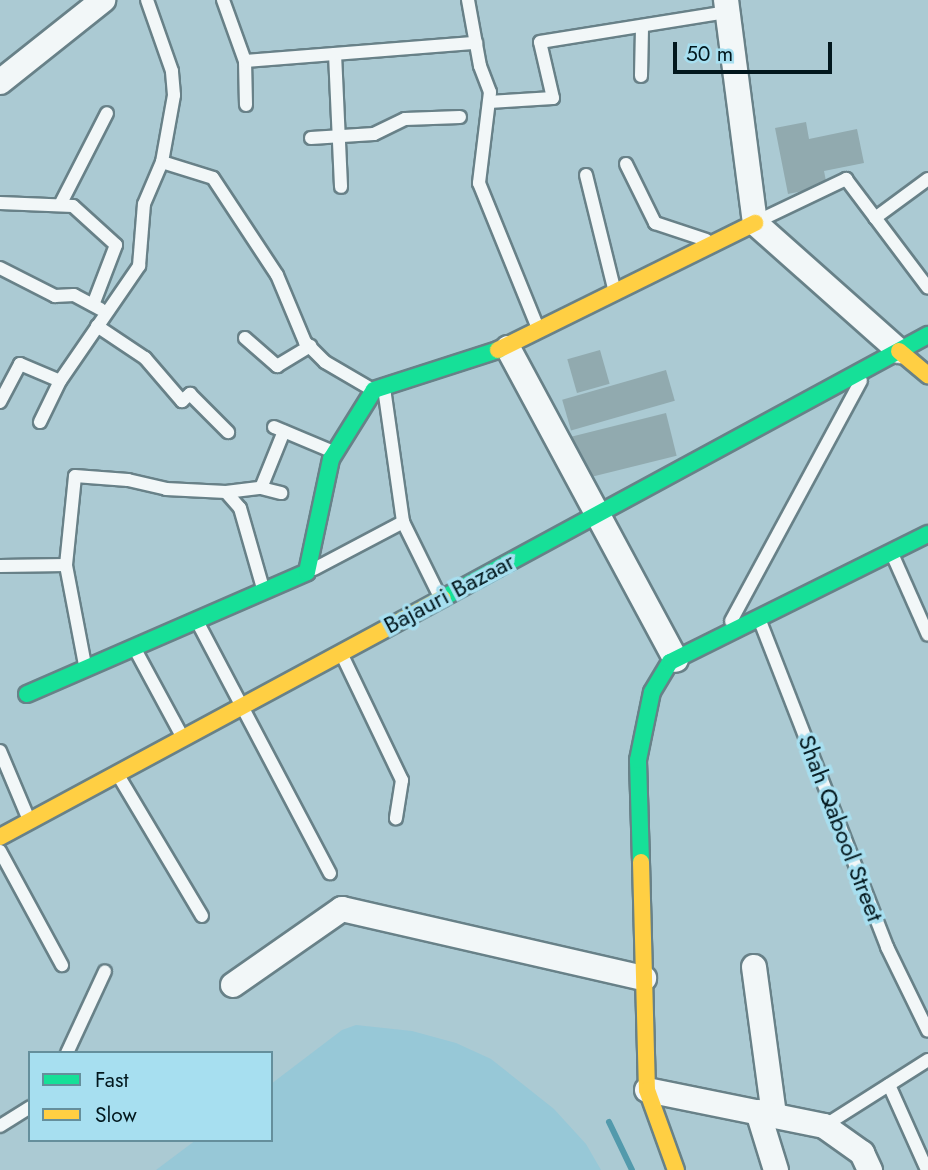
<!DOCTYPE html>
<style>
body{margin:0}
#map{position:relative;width:928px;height:1170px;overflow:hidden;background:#abcad3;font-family:Jost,sans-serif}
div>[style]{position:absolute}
.built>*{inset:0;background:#97c8d7}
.stream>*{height:6px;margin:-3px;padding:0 3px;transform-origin:3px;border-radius:3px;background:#539aac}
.building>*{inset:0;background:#91aaaf;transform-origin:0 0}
.roads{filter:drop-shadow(2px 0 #688188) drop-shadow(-2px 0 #688188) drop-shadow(0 2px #688188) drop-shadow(0 -2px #688188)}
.lane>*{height:12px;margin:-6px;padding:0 6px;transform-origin:6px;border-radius:6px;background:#f2f7f8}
.street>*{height:24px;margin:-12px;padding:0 12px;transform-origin:12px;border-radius:12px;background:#f2f7f8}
.fast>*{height:16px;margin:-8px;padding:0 8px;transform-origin:8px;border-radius:8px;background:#16e098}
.slow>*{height:16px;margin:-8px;padding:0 8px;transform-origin:8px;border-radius:8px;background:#ffcf43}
span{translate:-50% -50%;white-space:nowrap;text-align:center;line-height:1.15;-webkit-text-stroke:7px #a7dff0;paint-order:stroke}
.street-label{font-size:24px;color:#02171d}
.legend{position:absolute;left:28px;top:1051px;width:245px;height:91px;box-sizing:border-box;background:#a7dff0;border:2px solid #658f9c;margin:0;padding:9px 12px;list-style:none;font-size:21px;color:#02171d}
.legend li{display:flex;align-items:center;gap:14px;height:35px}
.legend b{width:35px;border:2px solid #658f9c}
.scale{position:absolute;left:673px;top:42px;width:159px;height:32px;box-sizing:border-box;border:4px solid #02171d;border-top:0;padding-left:9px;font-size:21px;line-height:24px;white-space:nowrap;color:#02171d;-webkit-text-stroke:5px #a7dff0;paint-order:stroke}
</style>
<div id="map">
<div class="built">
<i style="clip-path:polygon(356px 1025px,412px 1031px,456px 1043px,491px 1059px,554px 1109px,586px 1144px,601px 1170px,156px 1170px,196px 1140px,271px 1140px,271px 1084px,342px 1030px)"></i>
</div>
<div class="stream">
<i style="left:609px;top:1122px;width:53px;rotate:64.4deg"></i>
</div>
<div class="building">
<i style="clip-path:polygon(806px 122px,809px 139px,857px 129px,864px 163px,824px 171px,827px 186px,788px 194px,775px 128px)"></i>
<i style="left:600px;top:350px;width:35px;height:34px;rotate:74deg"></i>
<i style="left:666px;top:370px;width:32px;height:108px;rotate:74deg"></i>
<i style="left:666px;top:413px;width:44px;height:106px;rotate:76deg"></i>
</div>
<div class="roads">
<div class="lane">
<i style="left:223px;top:0;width:65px;rotate:70.2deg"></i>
<i style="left:245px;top:61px;width:44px;rotate:88.7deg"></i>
<i style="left:468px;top:0;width:67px;rotate:79.7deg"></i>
<i style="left:480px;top:66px;width:28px;rotate:69deg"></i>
<i style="left:490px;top:92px;width:92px;rotate:96.9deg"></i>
<i style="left:479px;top:183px;width:160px;rotate:67.9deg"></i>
<i style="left:335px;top:54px;width:133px;rotate:87.4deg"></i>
<i style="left:245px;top:61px;width:232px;rotate:-4.5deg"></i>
<i style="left:641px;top:76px;width:48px;rotate:-88.8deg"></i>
<i style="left:489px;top:102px;width:64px;rotate:-3.6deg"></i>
<i style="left:553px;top:98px;width:57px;rotate:-103.1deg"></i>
<i style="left:540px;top:42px;width:190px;rotate:-9.1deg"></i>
<i style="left:311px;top:138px;width:63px;rotate:-3.6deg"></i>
<i style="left:374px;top:134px;width:34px;rotate:-26deg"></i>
<i style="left:405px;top:119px;width:55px;rotate:-2.1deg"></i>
<i style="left:162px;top:162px;width:53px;rotate:17.4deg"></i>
<i style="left:213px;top:178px;width:116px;rotate:56.6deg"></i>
<i style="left:277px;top:275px;width:73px;rotate:67.3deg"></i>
<i style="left:305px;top:342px;width:28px;rotate:45deg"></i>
<i style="left:325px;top:362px;width:56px;rotate:30.3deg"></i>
<i style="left:626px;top:164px;width:66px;rotate:63.8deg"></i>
<i style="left:655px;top:223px;width:54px;rotate:18.4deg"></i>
<i style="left:586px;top:175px;width:121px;rotate:76.1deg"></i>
<i style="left:0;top:203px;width:73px;rotate:2.4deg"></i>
<i style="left:73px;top:206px;width:58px;rotate:42.2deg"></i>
<i style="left:116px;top:245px;width:64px;rotate:111deg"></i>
<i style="left:60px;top:205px;width:103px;rotate:-62.9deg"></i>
<i style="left:875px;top:218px;width:66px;rotate:-36.3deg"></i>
<i style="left:758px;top:221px;width:98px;rotate:-25.5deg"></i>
<i style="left:846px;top:179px;width:136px;rotate:53deg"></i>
<i style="left:0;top:268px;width:62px;rotate:27deg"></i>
<i style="left:55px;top:296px;width:19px;rotate:-3deg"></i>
<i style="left:74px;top:295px;width:30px;rotate:28deg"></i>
<i style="left:97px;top:326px;width:58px;rotate:33.7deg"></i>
<i style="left:145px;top:358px;width:57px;rotate:49.3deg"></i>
<i style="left:182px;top:401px;width:11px;rotate:-41deg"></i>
<i style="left:190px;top:394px;width:54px;rotate:45deg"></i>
<i style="left:245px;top:338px;width:43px;rotate:41.2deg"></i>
<i style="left:277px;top:366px;width:39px;rotate:-31deg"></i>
<i style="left:384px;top:388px;width:135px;rotate:81.9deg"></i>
<i style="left:403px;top:522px;width:84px;rotate:63.7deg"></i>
<i style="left:0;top:402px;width:43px;rotate:-62.2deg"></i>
<i style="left:20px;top:364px;width:43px;rotate:23deg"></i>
<i style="left:60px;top:381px;width:140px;rotate:-55.5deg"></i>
<i style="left:139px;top:266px;width:62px;rotate:-85.4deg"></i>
<i style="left:144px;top:204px;width:46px;rotate:-66.8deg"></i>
<i style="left:162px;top:162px;width:68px;rotate:-79.8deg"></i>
<i style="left:174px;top:95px;width:24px;rotate:-95deg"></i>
<i style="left:172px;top:71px;width:75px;rotate:-109.4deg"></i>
<i style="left:40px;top:422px;width:46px;rotate:-64deg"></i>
<i style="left:274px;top:427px;width:62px;rotate:22.8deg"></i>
<i style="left:261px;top:488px;width:61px;rotate:-68deg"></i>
<i style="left:226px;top:492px;width:21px;rotate:49deg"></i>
<i style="left:240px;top:508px;width:83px;rotate:74deg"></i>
<i style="left:893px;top:556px;width:86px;rotate:66.1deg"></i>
<i style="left:0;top:566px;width:66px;rotate:-0.9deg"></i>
<i style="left:314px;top:569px;width:101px;rotate:-27.8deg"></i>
<i style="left:731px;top:621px;width:273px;rotate:-61.6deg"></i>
<i style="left:760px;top:621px;width:350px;rotate:68.7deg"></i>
<i style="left:887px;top:947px;width:93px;rotate:64deg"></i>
<i style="left:198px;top:623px;width:283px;rotate:62.2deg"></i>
<i style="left:136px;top:651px;width:97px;rotate:61.6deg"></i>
<i style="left:342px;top:655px;width:139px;rotate:64.4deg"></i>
<i style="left:402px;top:780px;width:39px;rotate:99deg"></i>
<i style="left:85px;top:665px;width:102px;rotate:-100.8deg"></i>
<i style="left:66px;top:565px;width:89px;rotate:-84.2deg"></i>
<i style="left:75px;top:476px;width:53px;rotate:4.3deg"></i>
<i style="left:128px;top:480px;width:39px;rotate:13deg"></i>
<i style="left:166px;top:489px;width:60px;rotate:2.9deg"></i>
<i style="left:226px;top:492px;width:35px;rotate:-7deg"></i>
<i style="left:261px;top:488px;width:21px;rotate:14deg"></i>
<i style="left:0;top:751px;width:75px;rotate:67.2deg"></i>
<i style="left:118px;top:775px;width:164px;rotate:59.2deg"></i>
<i style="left:0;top:851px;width:130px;rotate:61.5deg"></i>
<i style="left:67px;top:1053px;width:90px;rotate:-65.1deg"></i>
<i style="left:889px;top:1085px;width:93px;rotate:65.9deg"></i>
<i style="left:0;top:1126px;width:36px;rotate:-32deg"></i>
<i style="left:824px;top:1126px;width:123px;rotate:-32.4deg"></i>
</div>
<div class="street">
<i style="left:726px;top:0;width:225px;rotate:82.6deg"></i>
<i style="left:755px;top:223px;width:193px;rotate:41.6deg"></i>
<i style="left:0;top:82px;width:132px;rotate:-38.5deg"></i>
<i style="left:508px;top:348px;width:354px;rotate:61.7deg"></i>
<i style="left:754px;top:967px;width:149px;rotate:82.3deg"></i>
<i style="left:233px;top:985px;width:133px;rotate:-34.9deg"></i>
<i style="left:342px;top:909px;width:310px;rotate:12.9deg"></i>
<i style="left:647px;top:1090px;width:181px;rotate:11.5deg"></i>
<i style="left:824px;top:1126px;width:47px;rotate:35.4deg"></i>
<i style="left:862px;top:1153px;width:19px;rotate:65deg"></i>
<i style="left:758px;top:1112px;width:61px;rotate:72.8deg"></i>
</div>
<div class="fast">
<i style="left:443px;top:598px;width:552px;rotate:-28.47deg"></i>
<i style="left:27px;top:694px;width:305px;rotate:-23.5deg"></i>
<i style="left:307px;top:572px;width:116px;rotate:-78deg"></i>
<i style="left:331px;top:459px;width:81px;rotate:-58.1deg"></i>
<i style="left:374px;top:390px;width:130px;rotate:-17.9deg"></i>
<i style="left:641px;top:862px;width:102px;rotate:-91.7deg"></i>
<i style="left:638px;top:760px;width:69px;rotate:-78.4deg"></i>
<i style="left:652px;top:692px;width:35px;rotate:-59deg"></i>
<i style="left:670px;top:662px;width:288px;rotate:-26.4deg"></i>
</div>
<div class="slow">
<i style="left:498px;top:350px;width:287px;rotate:-26.3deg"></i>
<i style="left:899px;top:351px;width:38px;rotate:40deg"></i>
<i style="left:0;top:837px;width:503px;rotate:-28.35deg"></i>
<i style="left:641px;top:862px;width:228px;rotate:88.5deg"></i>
<i style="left:647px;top:1090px;width:85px;rotate:70.1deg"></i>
</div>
</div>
<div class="street-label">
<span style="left:449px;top:593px;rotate:-28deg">Bajauri Bazaar</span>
<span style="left:841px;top:828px;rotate:69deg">Shah Qabool Street</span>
</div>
<ul class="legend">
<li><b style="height:9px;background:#16e098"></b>Fast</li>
<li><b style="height:9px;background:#ffcf43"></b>Slow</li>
</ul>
<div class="scale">50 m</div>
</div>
